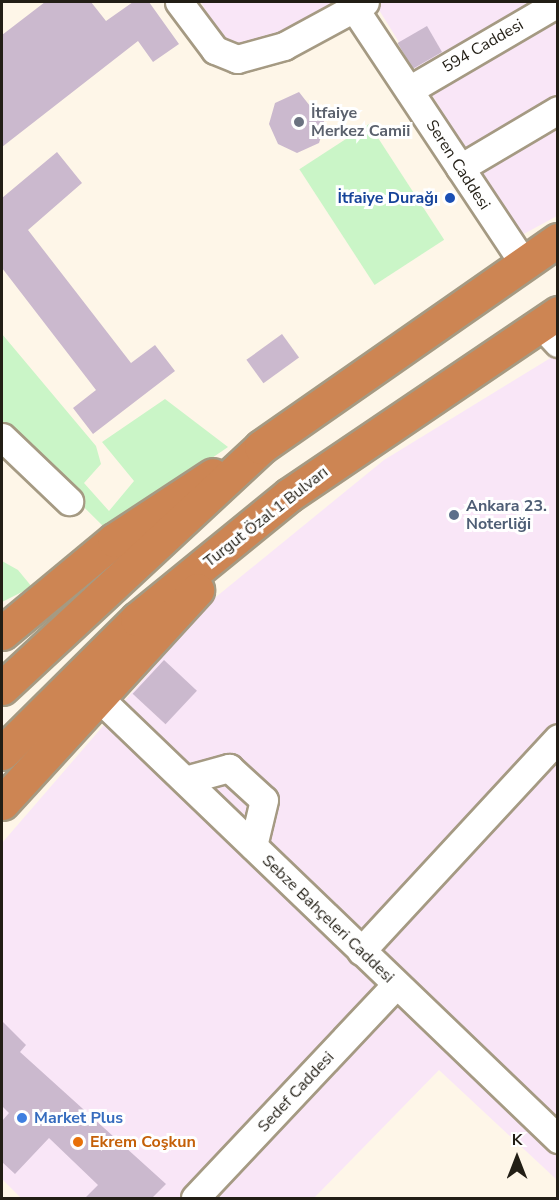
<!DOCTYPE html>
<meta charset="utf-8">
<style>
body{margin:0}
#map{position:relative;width:559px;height:1200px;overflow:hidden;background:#fef6e8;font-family:"Nunito Sans",sans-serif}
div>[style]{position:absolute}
.industrial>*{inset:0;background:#f9e6f7}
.green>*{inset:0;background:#caf5c7;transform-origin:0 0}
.building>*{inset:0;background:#cbb9ce;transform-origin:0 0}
.roads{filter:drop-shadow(2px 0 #a59a83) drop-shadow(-2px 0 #a59a83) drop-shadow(0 2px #a59a83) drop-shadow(0 -2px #a59a83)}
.minor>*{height:27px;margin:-13.5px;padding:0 13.5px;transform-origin:13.5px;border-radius:13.5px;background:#fff}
.highway>*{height:33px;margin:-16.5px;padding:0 16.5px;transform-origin:16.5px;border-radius:16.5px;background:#cd8553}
.dots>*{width:16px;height:16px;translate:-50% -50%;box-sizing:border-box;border:3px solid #fff;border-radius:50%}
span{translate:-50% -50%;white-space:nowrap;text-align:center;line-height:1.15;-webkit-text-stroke:6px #fff;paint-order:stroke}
.street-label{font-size:16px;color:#221e15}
.worship-label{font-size:16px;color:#5b616d;font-weight:700}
.left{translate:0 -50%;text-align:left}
.transit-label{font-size:16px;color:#164399;font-weight:700}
.right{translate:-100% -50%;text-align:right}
.service-label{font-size:16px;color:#4e5e75;font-weight:700}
.shop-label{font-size:16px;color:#366cbe;font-weight:700}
.food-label{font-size:16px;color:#c56008;font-weight:700}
.frame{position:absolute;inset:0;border:3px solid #221e15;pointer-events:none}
.north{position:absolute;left:487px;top:1128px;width:60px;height:60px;-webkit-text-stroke:4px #fff;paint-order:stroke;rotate:0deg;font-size:16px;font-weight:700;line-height:24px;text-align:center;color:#221e15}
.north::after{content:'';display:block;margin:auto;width:21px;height:27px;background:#221e15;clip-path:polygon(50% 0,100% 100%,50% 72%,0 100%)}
</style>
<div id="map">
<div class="industrial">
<i style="clip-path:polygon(201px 2px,338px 2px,270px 43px,247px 47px,221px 37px)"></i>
<i style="clip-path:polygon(374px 2px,557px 2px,557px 216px,520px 236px)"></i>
<i style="clip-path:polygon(557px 354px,557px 1180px,439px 1070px,314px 1198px,21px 1198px,2px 1179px,2px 843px,211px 601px,384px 460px)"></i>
</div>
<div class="green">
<i style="left:369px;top:124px;width:138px;height:83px;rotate:57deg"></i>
<i style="clip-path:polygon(2px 334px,96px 446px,101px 464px,84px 483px,109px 511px,134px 481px,102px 442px,165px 399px,228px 447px,107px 530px,2px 426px)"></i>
<i style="clip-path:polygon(2px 561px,18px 570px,32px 587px,2px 602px)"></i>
</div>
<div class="building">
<i style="clip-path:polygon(45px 2px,91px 2px,106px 21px,133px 2px,149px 2px,179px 44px,153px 62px,138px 41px,2px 147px,2px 35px)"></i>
<i style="left:427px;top:26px;width:30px;height:34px;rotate:60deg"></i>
<i style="clip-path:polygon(299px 92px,310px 106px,316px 103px,325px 124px,319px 143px,297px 153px,278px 144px,269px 124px,275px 103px)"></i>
<i style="clip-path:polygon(57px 152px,82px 183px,28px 230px,131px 363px,155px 345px,175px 371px,93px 434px,73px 408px,96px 390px,2px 268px,2px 198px)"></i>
<i style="left:282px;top:334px;width:29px;height:44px;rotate:54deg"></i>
<i style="left:164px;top:660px;width:45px;height:46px;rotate:43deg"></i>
<i style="clip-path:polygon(2px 1021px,26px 1045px,20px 1052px,166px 1184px,152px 1198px,85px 1198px,98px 1185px,49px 1138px,15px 1174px,2px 1162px,2px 1121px,9px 1113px,2px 1106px)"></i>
</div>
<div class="roads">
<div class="minor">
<i style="left:179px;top:2px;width:60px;rotate:53.1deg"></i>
<i style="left:215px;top:50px;width:24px;rotate:22deg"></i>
<i style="left:237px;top:59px;width:49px;rotate:-15.5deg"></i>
<i style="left:284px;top:46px;width:92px;rotate:-28.5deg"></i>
<i style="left:354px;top:8px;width:304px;rotate:56.4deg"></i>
<i style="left:409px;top:90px;width:173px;rotate:-30.3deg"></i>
<i style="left:460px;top:168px;width:114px;rotate:-30.6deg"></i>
<i style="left:540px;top:324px;width:26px;rotate:47deg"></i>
<i style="left:2px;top:437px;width:93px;rotate:43.7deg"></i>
<i style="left:99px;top:698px;width:637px;rotate:43.85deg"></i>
<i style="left:185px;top:780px;width:46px;rotate:-15.3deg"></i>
<i style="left:229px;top:768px;width:47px;rotate:42.4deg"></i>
<i style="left:264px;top:800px;width:47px;rotate:103.4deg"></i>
<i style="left:361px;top:951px;width:290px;rotate:-47.2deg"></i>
<i style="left:195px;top:1198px;width:293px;rotate:-46.7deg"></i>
</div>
<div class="highway">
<i style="left:2px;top:633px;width:146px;rotate:-39.7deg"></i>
<i style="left:114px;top:540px;width:118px;rotate:-33.3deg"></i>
<i style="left:2px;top:688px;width:354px;rotate:-42.9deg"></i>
<i style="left:261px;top:447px;width:362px;rotate:-34.9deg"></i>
<i style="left:2px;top:753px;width:190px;rotate:-44.8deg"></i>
<i style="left:137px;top:619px;width:196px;rotate:-39.2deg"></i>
<i style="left:289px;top:495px;width:325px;rotate:-34.1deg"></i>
<i style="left:2px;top:803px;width:289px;rotate:-47.5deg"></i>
</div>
</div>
<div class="dots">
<i style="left:299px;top:122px;background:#6b7280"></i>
<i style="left:450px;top:198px;background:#1a4fb4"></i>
<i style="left:454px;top:515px;background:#5c6f8a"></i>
<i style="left:22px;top:1118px;background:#3f7fe0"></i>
<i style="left:78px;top:1142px;background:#e8710a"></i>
</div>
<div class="street-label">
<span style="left:483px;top:46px;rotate:-30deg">594 Caddesi</span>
<span style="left:458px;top:165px;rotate:57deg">Seren Caddesi</span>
<span style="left:266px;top:517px;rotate:-38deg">Turgut Özal 1 Bulvarı</span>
<span style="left:328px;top:919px;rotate:44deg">Sebze Bahçeleri Caddesi</span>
<span style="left:296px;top:1092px;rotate:-47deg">Sedef Caddesi</span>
</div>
<div class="worship-label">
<span class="left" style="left:311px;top:122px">İtfaiye<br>Merkez Camii</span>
</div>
<div class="transit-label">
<span class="right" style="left:438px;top:198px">İtfaiye Durağı</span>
</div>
<div class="service-label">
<span class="left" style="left:466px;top:515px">Ankara 23.<br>Noterliği</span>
</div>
<div class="shop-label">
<span class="left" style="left:34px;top:1118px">Market Plus</span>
</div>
<div class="food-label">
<span class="left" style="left:90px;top:1142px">Ekrem Coşkun</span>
</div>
<div class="frame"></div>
<div class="north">K</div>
</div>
